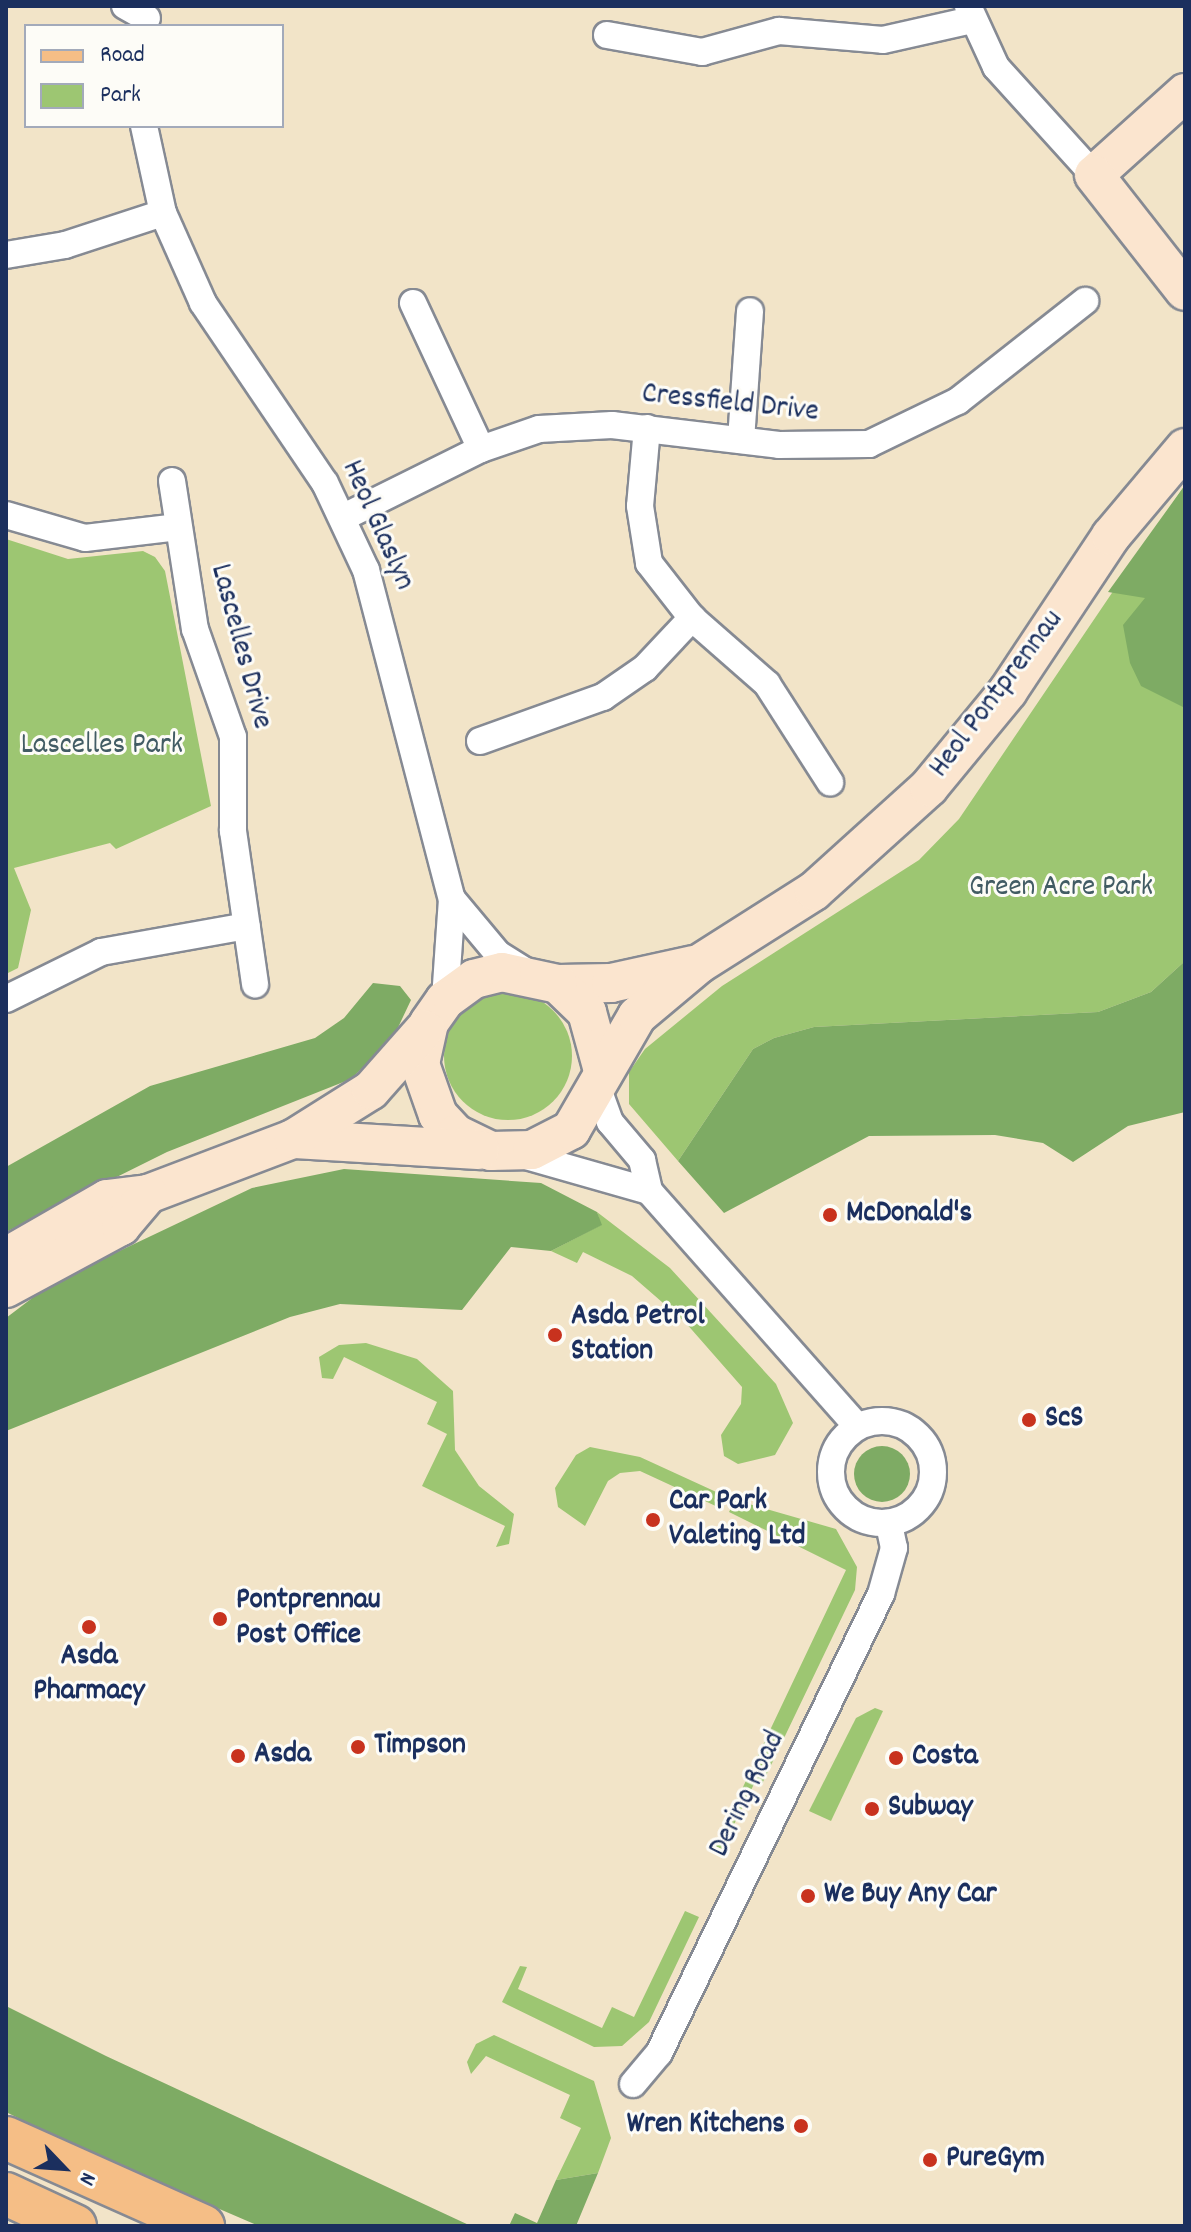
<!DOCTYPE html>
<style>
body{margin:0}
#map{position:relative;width:1191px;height:2232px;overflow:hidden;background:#f2e4c8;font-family:Dekko,sans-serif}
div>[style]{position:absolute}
.green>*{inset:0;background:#9dc672}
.round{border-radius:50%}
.forest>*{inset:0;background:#7eab64}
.roads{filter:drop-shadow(2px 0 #868a93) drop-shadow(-2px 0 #868a93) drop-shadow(0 2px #868a93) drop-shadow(0 -2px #868a93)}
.street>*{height:26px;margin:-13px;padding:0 13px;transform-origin:13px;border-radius:13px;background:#fff}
.street>.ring{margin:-13px;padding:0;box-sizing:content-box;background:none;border:26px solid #fff;border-radius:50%}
.secondary>*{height:38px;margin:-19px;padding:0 19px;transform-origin:19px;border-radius:19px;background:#fbe5cf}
.primary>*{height:42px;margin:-21px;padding:0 21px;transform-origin:21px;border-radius:21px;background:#f5be86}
.dots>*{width:22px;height:22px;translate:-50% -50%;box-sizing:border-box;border:4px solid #fdfcf7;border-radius:50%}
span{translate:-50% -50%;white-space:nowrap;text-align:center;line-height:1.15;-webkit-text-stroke:6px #fdfcf7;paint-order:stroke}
.street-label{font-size:30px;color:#1b2f5e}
.park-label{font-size:30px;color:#425c64}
.poi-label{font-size:30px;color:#1b2f5e;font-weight:700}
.left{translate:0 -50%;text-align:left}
.right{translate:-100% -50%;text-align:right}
.frame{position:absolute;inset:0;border:8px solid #1b2f5e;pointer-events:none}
.legend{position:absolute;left:24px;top:24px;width:260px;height:104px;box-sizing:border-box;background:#fdfcf7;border:2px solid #a3aaba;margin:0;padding:10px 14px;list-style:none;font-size:24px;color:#1b2f5e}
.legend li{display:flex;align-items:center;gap:16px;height:40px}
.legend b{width:40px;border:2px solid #a3aaba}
.north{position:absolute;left:24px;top:2128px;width:80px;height:80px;-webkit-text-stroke:6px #fdfcf7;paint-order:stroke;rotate:115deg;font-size:22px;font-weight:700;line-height:32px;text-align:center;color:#1b2f5e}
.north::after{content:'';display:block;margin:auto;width:28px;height:36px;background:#1b2f5e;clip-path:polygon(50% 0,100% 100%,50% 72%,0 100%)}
</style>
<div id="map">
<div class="green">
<i style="clip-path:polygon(1185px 485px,1185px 961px,1151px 992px,1098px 1012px,814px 1027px,774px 1038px,753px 1049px,678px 1161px,629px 1104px,629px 1072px,645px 1049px,722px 986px,919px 860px,959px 819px)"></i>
<i style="clip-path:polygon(6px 539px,68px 559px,143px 551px,155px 557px,165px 571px,211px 806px,116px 849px,110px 843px,14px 868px,31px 910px,18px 968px,6px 974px)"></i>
<i class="round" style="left:444px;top:992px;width:128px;height:128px"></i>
<i style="clip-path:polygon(597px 1212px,670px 1268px,776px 1384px,793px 1423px,775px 1455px,738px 1464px,724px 1456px,721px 1435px,741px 1404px,742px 1387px,685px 1322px,632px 1276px,583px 1252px,577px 1263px,551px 1251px,601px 1225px)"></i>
<i style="clip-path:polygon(366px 1343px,417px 1359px,453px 1391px,455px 1450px,479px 1486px,514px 1514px,509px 1544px,496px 1547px,505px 1526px,422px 1486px,447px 1434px,427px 1424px,437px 1402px,344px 1357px,333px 1379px,322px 1378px,319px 1357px,339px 1345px)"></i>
<i style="clip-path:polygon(590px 1447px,640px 1457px,725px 1496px,720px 1508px,640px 1471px,620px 1473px,608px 1481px,585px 1526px,558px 1507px,555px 1488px,576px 1455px)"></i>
<i style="clip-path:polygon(735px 1500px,836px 1529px,857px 1567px,855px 1590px,762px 1784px,755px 1782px,722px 1849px,715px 1846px,846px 1570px,729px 1512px)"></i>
<i style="clip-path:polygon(875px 1708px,883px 1711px,831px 1821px,809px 1811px,856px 1718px)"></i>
<i style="clip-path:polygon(685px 1911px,699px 1917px,649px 2022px,622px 2046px,594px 2047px,502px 2002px,520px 1966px,527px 1967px,518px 1989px,602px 2028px,612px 2007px,634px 2017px)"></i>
<i style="clip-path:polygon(494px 2035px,594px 2081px,611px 2138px,598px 2173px,556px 2180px,581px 2128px,560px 2118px,570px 2095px,486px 2056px,471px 2074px,467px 2062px,476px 2044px)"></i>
</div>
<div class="forest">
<i style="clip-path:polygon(1185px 485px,1185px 708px,1141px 686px,1130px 663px,1123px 625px,1145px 598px,1108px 592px)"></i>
<i style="clip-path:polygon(1185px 961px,1185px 1112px,1128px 1126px,1073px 1162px,1043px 1143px,995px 1135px,869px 1136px,724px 1213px,678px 1161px,753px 1049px,774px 1038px,814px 1027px,1098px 1012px,1151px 992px)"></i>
<i style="clip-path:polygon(373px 983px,400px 986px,411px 1000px,393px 1038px,351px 1079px,167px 1152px,6px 1232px,6px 1167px,150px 1086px,315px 1038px,344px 1018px)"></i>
<i style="clip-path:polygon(344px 1169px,541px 1183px,597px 1212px,602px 1225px,551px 1251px,511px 1247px,462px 1310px,340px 1304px,290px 1317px,6px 1431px,6px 1318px,52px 1283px,252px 1188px)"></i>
<i class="round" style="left:854px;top:1446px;width:56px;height:56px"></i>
<i style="clip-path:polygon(6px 2006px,106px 2056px,471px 2226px,259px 2226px,78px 2148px,6px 2112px)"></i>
<i style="clip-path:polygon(598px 2173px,576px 2226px,509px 2226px,515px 2213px,537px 2223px,556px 2180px)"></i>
</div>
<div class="roads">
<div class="street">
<i style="left:125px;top:6px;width:25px;rotate:29deg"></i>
<i style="left:968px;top:6px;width:67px;rotate:65.3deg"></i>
<i style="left:996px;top:67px;width:146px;rotate:47.8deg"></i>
<i style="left:607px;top:35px;width:97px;rotate:10.1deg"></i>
<i style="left:702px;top:52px;width:80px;rotate:-15.3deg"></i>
<i style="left:779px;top:31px;width:104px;rotate:4.9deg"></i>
<i style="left:883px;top:40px;width:91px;rotate:-12.7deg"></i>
<i style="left:144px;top:126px;width:89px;rotate:77.7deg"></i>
<i style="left:163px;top:213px;width:98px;rotate:66deg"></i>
<i style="left:203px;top:303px;width:217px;rotate:55.9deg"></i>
<i style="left:325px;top:483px;width:96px;rotate:64.8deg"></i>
<i style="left:366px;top:570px;width:340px;rotate:75.4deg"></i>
<i style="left:452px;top:899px;width:101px;rotate:94deg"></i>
<i style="left:6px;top:255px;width:60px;rotate:-9.6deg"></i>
<i style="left:65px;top:245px;width:103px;rotate:-18.1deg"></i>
<i style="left:413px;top:303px;width:161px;rotate:65deg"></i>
<i style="left:647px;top:428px;width:78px;rotate:95.1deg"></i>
<i style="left:640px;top:506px;width:58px;rotate:81deg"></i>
<i style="left:649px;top:563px;width:70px;rotate:52deg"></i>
<i style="left:692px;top:618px;width:100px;rotate:41.3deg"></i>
<i style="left:767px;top:684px;width:117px;rotate:57.3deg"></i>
<i style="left:741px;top:440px;width:129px;rotate:-86deg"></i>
<i style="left:172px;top:481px;width:150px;rotate:81.2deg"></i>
<i style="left:195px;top:629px;width:114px;rotate:70.6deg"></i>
<i style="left:233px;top:737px;width:94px;rotate:90deg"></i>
<i style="left:233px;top:831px;width:155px;rotate:81.8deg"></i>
<i style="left:6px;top:515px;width:82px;rotate:16.2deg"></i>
<i style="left:85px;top:538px;width:94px;rotate:-6.7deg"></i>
<i style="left:344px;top:517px;width:153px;rotate:-26.4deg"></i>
<i style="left:481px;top:449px;width:61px;rotate:-19deg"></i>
<i style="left:539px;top:429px;width:73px;rotate:-3.1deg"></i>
<i style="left:612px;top:425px;width:168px;rotate:6.8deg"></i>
<i style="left:779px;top:445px;width:90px;rotate:-0.6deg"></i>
<i style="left:869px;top:444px;width:99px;rotate:-25.8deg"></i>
<i style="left:958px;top:401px;width:162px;rotate:-38.2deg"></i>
<i style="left:480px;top:741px;width:131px;rotate:-19.7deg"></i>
<i style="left:603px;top:697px;width:51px;rotate:-34.6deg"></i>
<i style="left:645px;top:668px;width:69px;rotate:-46.8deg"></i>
<i style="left:452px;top:899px;width:72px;rotate:50.1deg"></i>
<i style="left:498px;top:954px;width:32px;rotate:32deg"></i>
<i style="left:6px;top:999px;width:106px;rotate:-26.3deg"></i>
<i style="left:101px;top:952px;width:148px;rotate:-10.1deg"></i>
<i style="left:598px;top:1089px;width:35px;rotate:70deg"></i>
<i style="left:610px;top:1122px;width:50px;rotate:49.9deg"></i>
<i style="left:642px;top:1160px;width:32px;rotate:77deg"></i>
<i style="left:649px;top:1191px;width:314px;rotate:48.5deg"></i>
<i style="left:519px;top:1154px;width:135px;rotate:15.9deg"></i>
<i class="ring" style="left:831px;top:1421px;width:76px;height:76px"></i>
<i style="left:633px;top:2084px;width:40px;rotate:-50deg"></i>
<i style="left:659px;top:2053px;width:510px;rotate:-64.19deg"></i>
<i style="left:881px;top:1594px;width:48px;rotate:-74.2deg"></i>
<i style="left:894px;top:1548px;width:25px;rotate:-102deg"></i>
</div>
<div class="secondary">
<i style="left:1185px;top:93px;width:122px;rotate:138deg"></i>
<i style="left:1094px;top:175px;width:147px;rotate:51.9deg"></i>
<i style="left:558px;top:984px;width:53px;rotate:-1.1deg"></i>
<i style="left:611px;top:983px;width:84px;rotate:-12.4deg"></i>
<i style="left:602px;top:1067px;width:57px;rotate:-105.3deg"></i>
<i style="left:587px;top:1012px;width:40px;rotate:-136deg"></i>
<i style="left:558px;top:984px;width:57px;rotate:-167.9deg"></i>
<i style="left:502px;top:972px;width:29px;rotate:166deg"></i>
<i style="left:474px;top:979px;width:36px;rotate:144deg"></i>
<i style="left:445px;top:1000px;width:28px;rotate:125deg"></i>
<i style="left:429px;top:1023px;width:42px;rotate:102.4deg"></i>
<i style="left:420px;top:1064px;width:54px;rotate:70.6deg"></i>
<i style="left:438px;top:1115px;width:26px;rotate:47deg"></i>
<i style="left:456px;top:1134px;width:39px;rotate:26deg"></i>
<i style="left:491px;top:1151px;width:41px;rotate:-1.4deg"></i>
<i style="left:532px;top:1150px;width:44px;rotate:-27.1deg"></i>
<i style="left:571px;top:1130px;width:132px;rotate:-59.9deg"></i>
<i style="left:637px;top:1016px;width:81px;rotate:-40deg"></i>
<i style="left:699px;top:964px;width:136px;rotate:-32.4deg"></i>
<i style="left:814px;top:891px;width:155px;rotate:-42.1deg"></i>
<i style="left:929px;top:787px;width:124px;rotate:-50.5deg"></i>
<i style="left:1008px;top:691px;width:186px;rotate:-56.4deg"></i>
<i style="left:1111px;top:536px;width:115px;rotate:-49.9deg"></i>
<i style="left:293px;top:1139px;width:187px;rotate:3.4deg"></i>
<i style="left:6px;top:1257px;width:116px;rotate:-29.9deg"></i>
<i style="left:107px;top:1199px;width:41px;rotate:-7deg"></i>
<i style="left:148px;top:1194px;width:155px;rotate:-20.8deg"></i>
<i style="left:293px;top:1139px;width:92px;rotate:-32.1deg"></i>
<i style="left:371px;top:1090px;width:81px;rotate:-48.5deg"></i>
<i style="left:6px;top:1288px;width:131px;rotate:-28.3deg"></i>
<i style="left:121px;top:1226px;width:42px;rotate:-49.8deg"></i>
</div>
<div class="primary">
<i style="left:6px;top:2138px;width:216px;rotate:24.1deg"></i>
<i style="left:6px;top:2194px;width:76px;rotate:24.9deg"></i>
</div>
</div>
<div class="dots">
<i style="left:830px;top:1215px;background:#c8321e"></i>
<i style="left:555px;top:1335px;background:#c8321e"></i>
<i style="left:1029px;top:1420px;background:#c8321e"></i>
<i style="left:653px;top:1520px;background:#c8321e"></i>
<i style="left:220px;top:1619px;background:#c8321e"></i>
<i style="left:89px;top:1627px;background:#c8321e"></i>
<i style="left:358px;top:1747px;background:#c8321e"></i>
<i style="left:238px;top:1756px;background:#c8321e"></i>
<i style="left:896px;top:1758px;background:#c8321e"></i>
<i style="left:872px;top:1809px;background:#c8321e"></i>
<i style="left:808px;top:1896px;background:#c8321e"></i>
<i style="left:801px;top:2126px;background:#c8321e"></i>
<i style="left:930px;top:2160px;background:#c8321e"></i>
</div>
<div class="street-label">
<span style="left:730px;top:405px;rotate:6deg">Cressfield Drive</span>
<span style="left:376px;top:526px;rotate:66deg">Heol Glaslyn</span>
<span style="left:239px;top:647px;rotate:75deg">Lascelles Drive</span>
<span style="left:998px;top:695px;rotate:-53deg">Heol Pontprennau</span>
<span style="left:749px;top:1795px;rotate:-64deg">Dering Road</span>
</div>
<div class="park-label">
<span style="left:102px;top:747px">Lascelles Park</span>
<span style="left:1061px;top:889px">Green Acre Park</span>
</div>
<div class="poi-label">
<span class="left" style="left:846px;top:1215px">McDonald's</span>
<span class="left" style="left:571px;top:1335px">Asda Petrol<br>Station</span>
<span class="left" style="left:1045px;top:1420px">ScS</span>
<span class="left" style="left:669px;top:1520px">Car Park<br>Valeting Ltd</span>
<span class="left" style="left:236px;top:1619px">Pontprennau<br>Post Office</span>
<span style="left:89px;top:1675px">Asda<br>Pharmacy</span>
<span class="left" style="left:374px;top:1747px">Timpson</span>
<span class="left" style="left:254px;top:1756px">Asda</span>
<span class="left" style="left:912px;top:1758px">Costa</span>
<span class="left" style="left:888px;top:1809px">Subway</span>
<span class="left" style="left:824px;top:1896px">We Buy Any Car</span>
<span class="right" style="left:785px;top:2126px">Wren Kitchens</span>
<span class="left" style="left:946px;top:2160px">PureGym</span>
</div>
<div class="frame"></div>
<ul class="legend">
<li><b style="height:10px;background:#f5be86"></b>Road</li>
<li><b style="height:22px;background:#9dc672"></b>Park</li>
</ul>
<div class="north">N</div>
</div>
